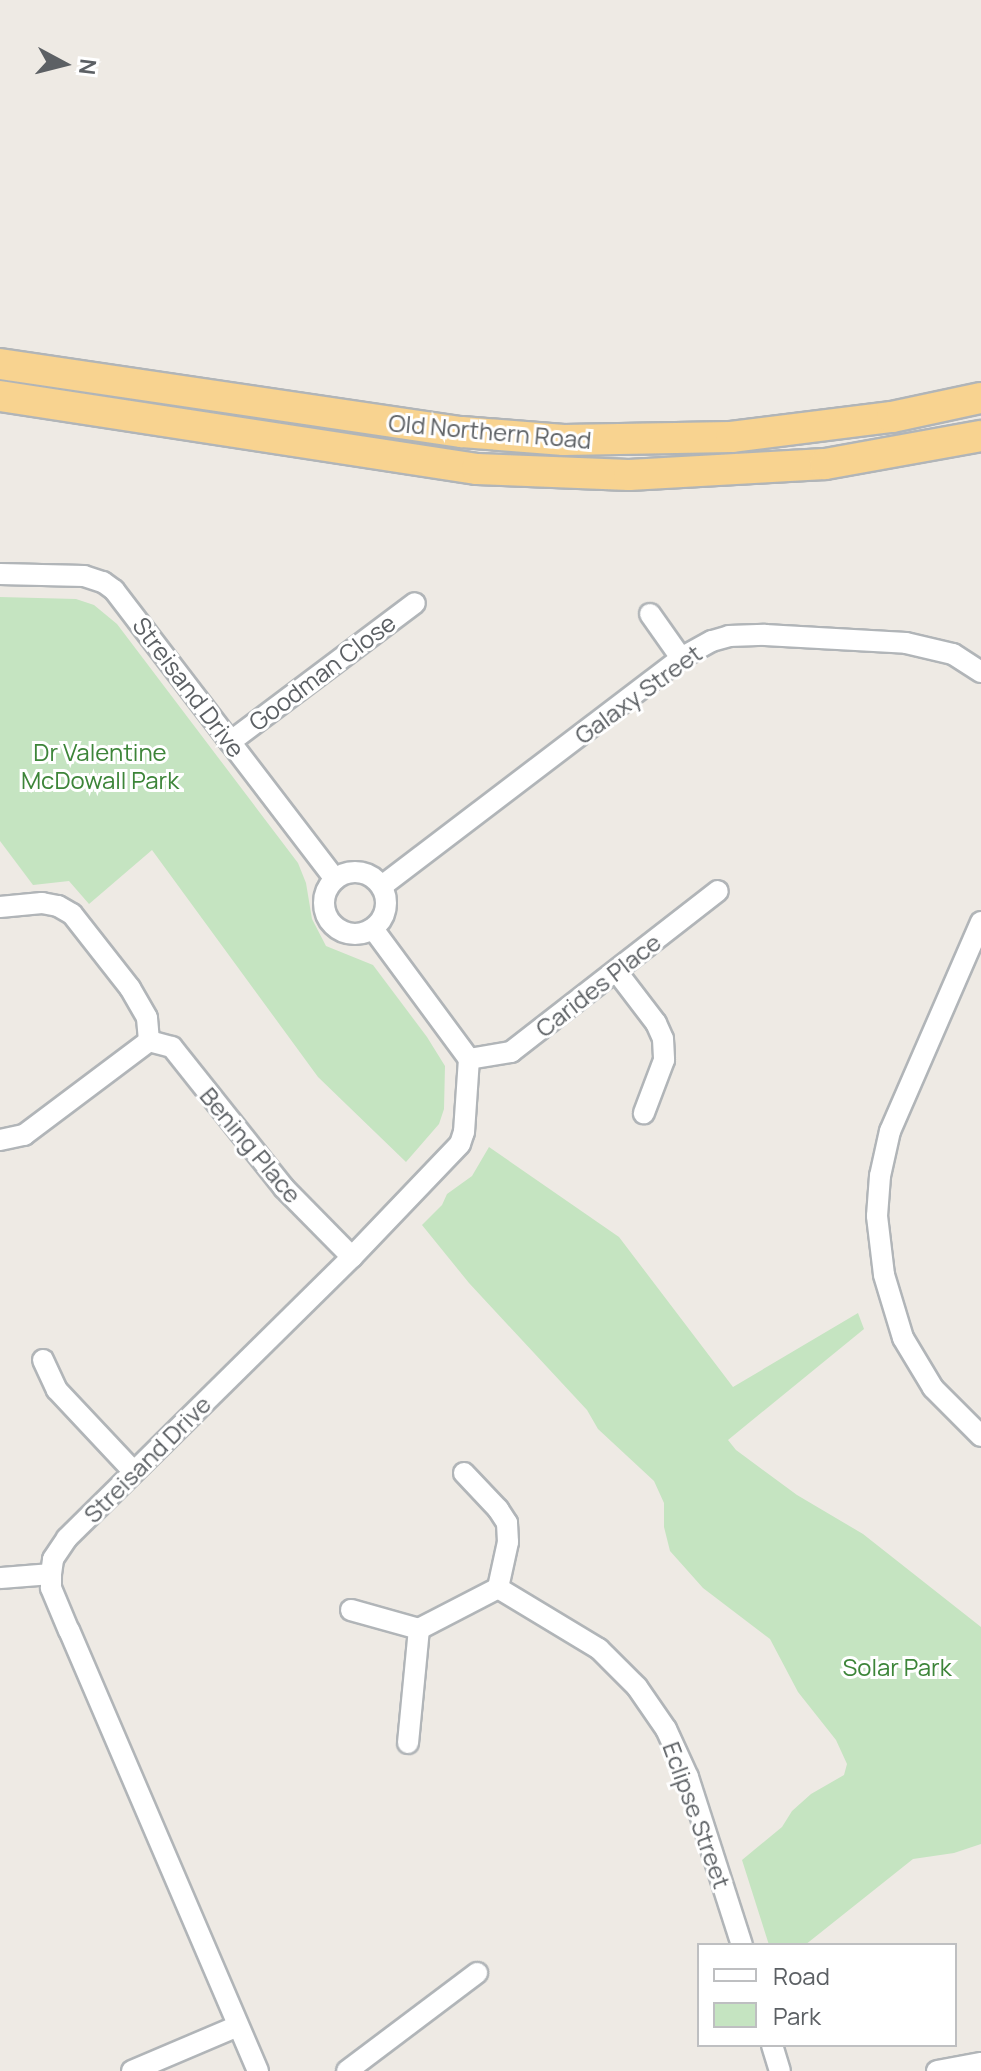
<!DOCTYPE html>
<style>
body{margin:0}
#map{position:relative;width:981px;height:2071px;overflow:hidden;background:#eeeae4;font-family:Manrope,sans-serif}
div>[style]{position:absolute}
.green>*{inset:0;background:#c5e4c1}
.roads{filter:drop-shadow(2px 0 #b1b5b8) drop-shadow(-2px 0 #b1b5b8) drop-shadow(0 2px #b1b5b8) drop-shadow(0 -2px #b1b5b8)}
.minor>*{height:20px;margin:-10px;padding:0 10px;transform-origin:10px;border-radius:10px;background:#fff}
.minor>.ring{margin:-10px;padding:0;box-sizing:content-box;background:none;border:20px solid #fff;border-radius:50%}
.highway>*{height:30px;margin:-15px;padding:0 15px;transform-origin:15px;border-radius:15px;background:#f8d390}
span{translate:-50% -50%;white-space:nowrap;text-align:center;line-height:1.15;-webkit-text-stroke:6px #fff;paint-order:stroke}
.street-label{font-size:24px;color:#5c6064}
.park-label{font-size:24px;color:#3d8539}
.legend{position:absolute;left:697px;top:1943px;width:260px;height:104px;box-sizing:border-box;background:#fff;border:2px solid #bebfc1;margin:0;padding:10px 14px;list-style:none;font-size:24px;color:#5c6064}
.legend li{display:flex;align-items:center;gap:16px;height:40px}
.legend b{width:40px;border:2px solid #bebfc1}
.north{position:absolute;left:24px;top:24px;width:80px;height:80px;-webkit-text-stroke:6px #fff;paint-order:stroke;rotate:97deg;font-size:22px;font-weight:700;line-height:32px;text-align:center;color:#5c6064}
.north::after{content:'';display:block;margin:auto;width:28px;height:36px;background:#5c6064;clip-path:polygon(50% 0,100% 100%,50% 72%,0 100%)}
</style>
<div id="map">
<div class="green">
<i style="clip-path:polygon(0 597px,76px 599px,94px 605px,117px 624px,298px 863px,306px 883px,312px 919px,326px 946px,373px 965px,427px 1037px,445px 1066px,444px 1109px,439px 1124px,406px 1162px,318px 1077px,152px 850px,89px 904px,69px 881px,33px 885px,0 841px)"></i>
<i style="clip-path:polygon(489px 1147px,619px 1237px,733px 1387px,858px 1313px,864px 1329px,728px 1440px,736px 1450px,797px 1495px,863px 1534px,981px 1627px,981px 1844px,954px 1853px,913px 1859px,805px 1945px,769px 1945px,742px 1860px,782px 1827px,792px 1811px,811px 1794px,844px 1775px,847px 1764px,836px 1740px,798px 1692px,770px 1639px,703px 1588px,670px 1551px,664px 1527px,664px 1503px,654px 1481px,598px 1429px,587px 1410px,469px 1283px,422px 1225px,442px 1205px,447px 1194px,472px 1176px)"></i>
</div>
<div class="roads">
<div class="minor">
<i style="left:0;top:574px;width:84px;rotate:1.4deg"></i>
<i style="left:84px;top:576px;width:20px;rotate:18deg"></i>
<i style="left:103px;top:582px;width:14px;rotate:36deg"></i>
<i style="left:114px;top:590px;width:364px;rotate:52.6deg"></i>
<i style="left:650px;top:614px;width:54px;rotate:54.8deg"></i>
<i style="left:230px;top:742px;width:231px;rotate:-36.9deg"></i>
<i class="ring" style="left:324px;top:872px;width:42px;height:42px"></i>
<i style="left:382px;top:886px;width:376px;rotate:-37.3deg"></i>
<i style="left:681px;top:658px;width:35px;rotate:-29deg"></i>
<i style="left:712px;top:641px;width:18px;rotate:-16deg"></i>
<i style="left:729px;top:636px;width:36px;rotate:-2deg"></i>
<i style="left:765px;top:635px;width:141px;rotate:3.2deg"></i>
<i style="left:906px;top:643px;width:48px;rotate:13.2deg"></i>
<i style="left:953px;top:654px;width:33px;rotate:33deg"></i>
<i style="left:0;top:907px;width:42px;rotate:-5.4deg"></i>
<i style="left:42px;top:903px;width:16px;rotate:11deg"></i>
<i style="left:58px;top:906px;width:16px;rotate:30deg"></i>
<i style="left:72px;top:914px;width:94px;rotate:51.9deg"></i>
<i style="left:130px;top:988px;width:34px;rotate:60deg"></i>
<i style="left:147px;top:1018px;width:23px;rotate:85deg"></i>
<i style="left:981px;top:922px;width:228px;rotate:113.5deg"></i>
<i style="left:890px;top:1131px;width:46px;rotate:102.5deg"></i>
<i style="left:880px;top:1176px;width:40px;rotate:94.3deg"></i>
<i style="left:877px;top:1216px;width:59px;rotate:83.2deg"></i>
<i style="left:884px;top:1275px;width:66px;rotate:73.2deg"></i>
<i style="left:903px;top:1338px;width:58px;rotate:59deg"></i>
<i style="left:933px;top:1388px;width:68px;rotate:45deg"></i>
<i style="left:617px;top:972px;width:64px;rotate:52.6deg"></i>
<i style="left:656px;top:1023px;width:17px;rotate:66deg"></i>
<i style="left:663px;top:1039px;width:21px;rotate:87deg"></i>
<i style="left:664px;top:1060px;width:57px;rotate:110.7deg"></i>
<i style="left:149px;top:1041px;width:24px;rotate:15deg"></i>
<i style="left:172px;top:1047px;width:180px;rotate:51.5deg"></i>
<i style="left:284px;top:1188px;width:97px;rotate:45.4deg"></i>
<i style="left:469px;top:1059px;width:43px;rotate:-9.5deg"></i>
<i style="left:511px;top:1052px;width:262px;rotate:-37.9deg"></i>
<i style="left:0;top:1140px;width:25px;rotate:-12deg"></i>
<i style="left:24px;top:1135px;width:156px;rotate:-36.9deg"></i>
<i style="left:43px;top:1360px;width:33px;rotate:65deg"></i>
<i style="left:57px;top:1390px;width:112px;rotate:46.8deg"></i>
<i style="left:464px;top:1473px;width:50px;rotate:46.6deg"></i>
<i style="left:498px;top:1509px;width:17px;rotate:57deg"></i>
<i style="left:507px;top:1523px;width:19px;rotate:87deg"></i>
<i style="left:508px;top:1542px;width:47px;rotate:102.3deg"></i>
<i style="left:0;top:1578px;width:51px;rotate:-4.5deg"></i>
<i style="left:351px;top:1610px;width:71px;rotate:15.6deg"></i>
<i style="left:419px;top:1629px;width:89px;rotate:-27.4deg"></i>
<i style="left:498px;top:1588px;width:118px;rotate:31.1deg"></i>
<i style="left:599px;top:1649px;width:54px;rotate:45deg"></i>
<i style="left:637px;top:1687px;width:51px;rotate:55.4deg"></i>
<i style="left:666px;top:1729px;width:53px;rotate:65.4deg"></i>
<i style="left:688px;top:1777px;width:176px;rotate:72.2deg"></i>
<i style="left:408px;top:1743px;width:115px;rotate:-84.5deg"></i>
<i style="left:772px;top:2045px;width:27px;rotate:73deg"></i>
<i style="left:132px;top:2071px;width:115px;rotate:-23deg"></i>
<i style="left:258px;top:2071px;width:479px;rotate:-113.2deg"></i>
<i style="left:69px;top:1631px;width:47px;rotate:-112.7deg"></i>
<i style="left:51px;top:1588px;width:14px;rotate:-90deg"></i>
<i style="left:51px;top:1574px;width:15px;rotate:-82deg"></i>
<i style="left:53px;top:1559px;width:25px;rotate:-56deg"></i>
<i style="left:67px;top:1538px;width:400px;rotate:-44.6deg"></i>
<i style="left:352px;top:1257px;width:156px;rotate:-46.3deg"></i>
<i style="left:460px;top:1144px;width:13px;rotate:-72deg"></i>
<i style="left:464px;top:1132px;width:73px;rotate:-86.1deg"></i>
<i style="left:469px;top:1059px;width:162px;rotate:-126.4deg"></i>
<i style="left:347px;top:2071px;width:163px;rotate:-37deg"></i>
<i style="left:937px;top:2071px;width:45px;rotate:-10.3deg"></i>
</div>
<div class="highway">
<i style="left:0;top:364px;width:467px;rotate:8.4deg"></i>
<i style="left:462px;top:432px;width:102px;rotate:4.5deg"></i>
<i style="left:564px;top:440px;width:167px;rotate:-1deg"></i>
<i style="left:731px;top:437px;width:162px;rotate:-7.1deg"></i>
<i style="left:892px;top:417px;width:91px;rotate:-12.1deg"></i>
<i style="left:0;top:396px;width:483px;rotate:8.7deg"></i>
<i style="left:477px;top:469px;width:152px;rotate:2.3deg"></i>
<i style="left:629px;top:475px;width:196px;rotate:-3.2deg"></i>
<i style="left:825px;top:464px;width:158px;rotate:-10.2deg"></i>
</div>
</div>
<div class="street-label">
<span style="left:490px;top:431px;rotate:5deg">Old Northern Road</span>
<span style="left:322px;top:672px;rotate:-37deg">Goodman Close</span>
<span style="left:189px;top:687px;rotate:53deg">Streisand Drive</span>
<span style="left:638px;top:694px;rotate:-36deg">Galaxy Street</span>
<span style="left:598px;top:985px;rotate:-38deg">Carides Place</span>
<span style="left:251px;top:1145px;rotate:50deg">Bening Place</span>
<span style="left:147px;top:1459px;rotate:-45deg">Streisand Drive</span>
<span style="left:697px;top:1815px;rotate:70deg">Eclipse Street</span>
</div>
<div class="park-label">
<span style="left:100px;top:766px">Dr Valentine<br>McDowall Park</span>
<span style="left:897px;top:1667px">Solar Park</span>
</div>
<ul class="legend">
<li><b style="height:10px;background:#fff"></b>Road</li>
<li><b style="height:22px;background:#c5e4c1"></b>Park</li>
</ul>
<div class="north">N</div>
</div>
